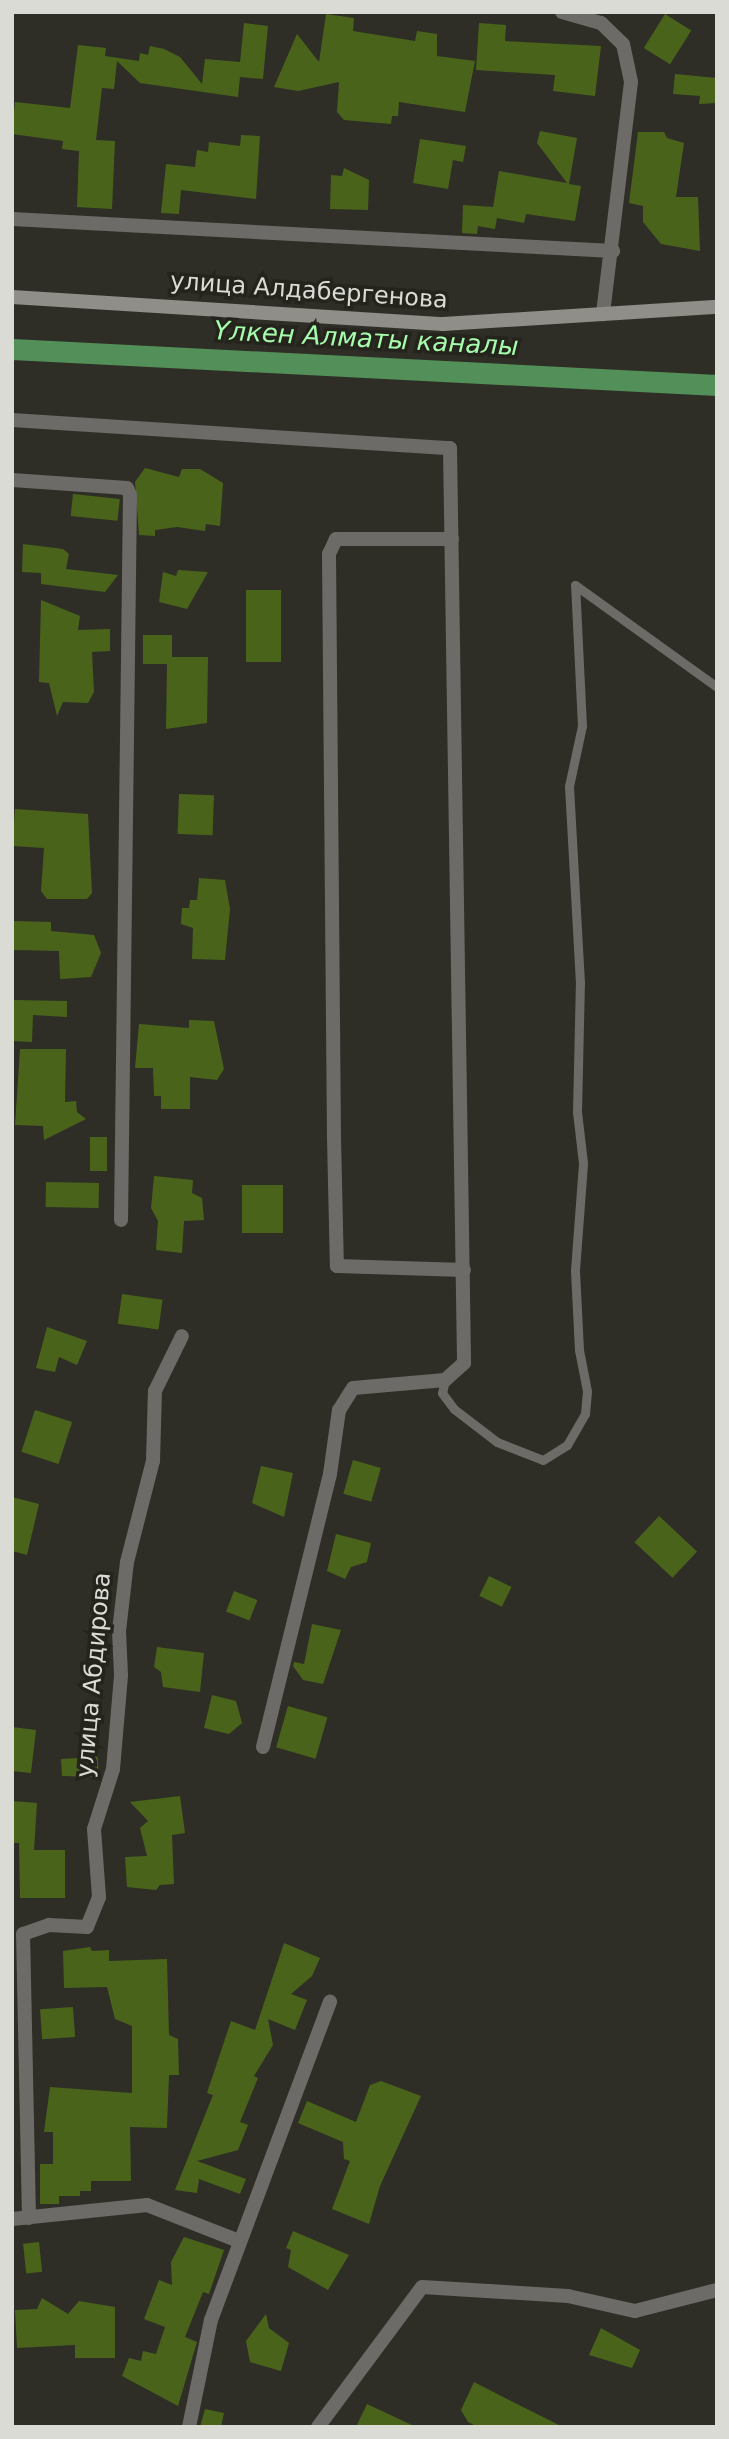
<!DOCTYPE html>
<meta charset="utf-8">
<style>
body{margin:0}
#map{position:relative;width:729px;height:2439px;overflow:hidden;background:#2e2e26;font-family:"DejaVu Sans",sans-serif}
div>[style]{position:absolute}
.canal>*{height:21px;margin:-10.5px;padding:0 10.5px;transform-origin:10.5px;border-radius:10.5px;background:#538f58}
.building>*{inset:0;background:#49641a;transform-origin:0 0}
.service>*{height:9px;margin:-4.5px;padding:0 4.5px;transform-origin:4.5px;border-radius:4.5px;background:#6d6b67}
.minor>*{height:14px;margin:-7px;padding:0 7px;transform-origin:7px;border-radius:7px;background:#6d6b67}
.secondary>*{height:14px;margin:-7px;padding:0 7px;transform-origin:7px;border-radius:7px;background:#908e88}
span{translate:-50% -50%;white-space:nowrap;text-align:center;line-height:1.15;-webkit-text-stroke:7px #24241d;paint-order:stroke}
.street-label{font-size:24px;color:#dbdbd6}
.water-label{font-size:26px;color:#a7fbac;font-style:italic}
.frame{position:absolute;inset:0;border:14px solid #dbdbd6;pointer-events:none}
</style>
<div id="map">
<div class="canal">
<i style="left:12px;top:349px;width:706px;rotate:2.92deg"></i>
</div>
<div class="building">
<i style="clip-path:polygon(326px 14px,354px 18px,353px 31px,415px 41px,417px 31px,437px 34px,437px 56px,475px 61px,465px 112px,399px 102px,398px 116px,392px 116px,391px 124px,344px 120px,337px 112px,339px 82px,298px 91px,274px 87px,297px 34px,319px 62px)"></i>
<i style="left:665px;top:14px;width:31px;height:40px;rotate:32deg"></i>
<i style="clip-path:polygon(244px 23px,268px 26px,263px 79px,240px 77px,238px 97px,140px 83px,117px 61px,114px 89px,102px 88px,96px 140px,115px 141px,112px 209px,77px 207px,79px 151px,62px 149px,63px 141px,12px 134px,15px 102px,70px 108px,78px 45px,106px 48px,105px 56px,139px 61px,140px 53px,148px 55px,150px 46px,164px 49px,180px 57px,202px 84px,205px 59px,240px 62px)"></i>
<i style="clip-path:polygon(479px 23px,506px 25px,505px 41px,601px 46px,595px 96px,553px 91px,555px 75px,476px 70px)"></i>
<i style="clip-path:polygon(675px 74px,717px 78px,717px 103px,699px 104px,700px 96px,673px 94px)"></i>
<i style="clip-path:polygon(540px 131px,577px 138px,569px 184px,581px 186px,575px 221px,526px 214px,524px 223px,497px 218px,495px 229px,478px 226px,477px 234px,462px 233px,463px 205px,493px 207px,499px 171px,567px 183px,537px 143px)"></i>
<i style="clip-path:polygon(638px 132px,664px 132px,667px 138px,684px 143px,676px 197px,698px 197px,700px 251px,661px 244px,643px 222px,643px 206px,629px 203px)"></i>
<i style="clip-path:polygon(241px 135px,260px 136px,256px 199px,181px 190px,179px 214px,161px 213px,166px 164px,195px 167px,197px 150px,208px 152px,209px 142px,240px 146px)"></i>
<i style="clip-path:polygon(420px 139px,466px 146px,463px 162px,453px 160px,448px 189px,413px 183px)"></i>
<i style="clip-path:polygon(344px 168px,369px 180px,368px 210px,330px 209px,331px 175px,342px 176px)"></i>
<i style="clip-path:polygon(145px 468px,179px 477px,182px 469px,200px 469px,223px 483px,220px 526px,206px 524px,205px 531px,177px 527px,155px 530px,155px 536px,139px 535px,135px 482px)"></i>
<i style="left:73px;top:494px;width:47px;height:22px;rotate:6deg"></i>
<i style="clip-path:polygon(23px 544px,63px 549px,69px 554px,66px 569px,118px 575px,105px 592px,41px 584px,41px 573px,22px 572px)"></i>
<i style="clip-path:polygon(178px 570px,208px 572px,187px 609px,159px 602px,163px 572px,176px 576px)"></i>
<i style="left:246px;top:590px;width:35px;height:72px"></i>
<i style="clip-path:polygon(41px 600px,80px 616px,78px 630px,110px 629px,110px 651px,92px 652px,94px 692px,88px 703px,63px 702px,57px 716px,49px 683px,39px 682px)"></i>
<i style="clip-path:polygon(143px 635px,172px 635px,172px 657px,208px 657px,207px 723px,166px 729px,167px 664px,143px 664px)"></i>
<i style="left:179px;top:794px;width:35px;height:40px;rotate:2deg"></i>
<i style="clip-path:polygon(15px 809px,88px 814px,92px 893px,87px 899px,47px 899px,41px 891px,44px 848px,12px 846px)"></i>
<i style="clip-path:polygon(199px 878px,225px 880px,230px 909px,225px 960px,192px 959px,193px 928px,181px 924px,182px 908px,189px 908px,190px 900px,197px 900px)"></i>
<i style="clip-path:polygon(13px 921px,51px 922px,51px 931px,94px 935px,101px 953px,91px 977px,60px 979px,59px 951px,13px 950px)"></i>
<i style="clip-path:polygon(12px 1000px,67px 1001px,67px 1017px,33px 1015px,32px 1042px,12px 1041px)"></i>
<i style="clip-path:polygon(189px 1020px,214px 1021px,224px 1069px,217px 1080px,190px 1077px,190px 1109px,161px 1109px,161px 1096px,154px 1096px,153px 1068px,135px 1068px,139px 1024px,189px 1028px)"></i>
<i style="clip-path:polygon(20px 1049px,66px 1049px,65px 1102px,76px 1101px,77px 1112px,86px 1119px,44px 1140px,43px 1126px,15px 1125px)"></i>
<i style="left:90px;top:1137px;width:17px;height:34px"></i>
<i style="clip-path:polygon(154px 1176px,193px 1180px,192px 1193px,202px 1198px,204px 1220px,184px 1221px,182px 1253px,156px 1250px,158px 1221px,151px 1208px)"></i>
<i style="left:46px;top:1182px;width:53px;height:25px;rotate:1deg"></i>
<i style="left:242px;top:1185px;width:41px;height:48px"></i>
<i style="left:122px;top:1294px;width:41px;height:30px;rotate:8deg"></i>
<i style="clip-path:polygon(47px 1327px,87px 1341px,77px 1365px,59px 1357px,55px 1372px,36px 1368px)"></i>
<i style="left:35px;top:1410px;width:39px;height:44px;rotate:18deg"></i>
<i style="left:353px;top:1460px;width:29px;height:35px;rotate:16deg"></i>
<i style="clip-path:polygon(261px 1466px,293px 1473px,284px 1517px,252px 1503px)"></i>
<i style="clip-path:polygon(12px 1497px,39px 1504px,27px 1555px,12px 1551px)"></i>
<i style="left:659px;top:1516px;width:52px;height:36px;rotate:43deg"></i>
<i style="clip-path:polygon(336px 1534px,371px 1543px,367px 1562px,351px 1567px,345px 1579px,327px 1571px)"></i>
<i style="left:489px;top:1576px;width:25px;height:22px;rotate:26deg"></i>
<i style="left:234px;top:1591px;width:25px;height:22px;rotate:21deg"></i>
<i style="clip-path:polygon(312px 1624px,341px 1630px,323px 1684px,303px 1680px,293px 1666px,294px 1662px,304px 1664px)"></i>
<i style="clip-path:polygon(157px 1647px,204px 1653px,200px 1692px,163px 1687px,161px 1672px,154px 1667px)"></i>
<i style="clip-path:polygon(212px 1695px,236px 1701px,242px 1723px,229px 1734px,204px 1728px)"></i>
<i style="left:288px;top:1706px;width:41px;height:43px;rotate:16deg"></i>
<i style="clip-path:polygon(12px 1727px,36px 1730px,31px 1773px,12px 1771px)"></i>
<i style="clip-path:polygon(97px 1747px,99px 1777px,62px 1776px,61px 1759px,79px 1758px,79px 1748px)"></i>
<i style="clip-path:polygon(180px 1796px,185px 1833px,172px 1835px,174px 1884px,160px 1885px,156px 1890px,127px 1887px,125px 1857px,147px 1856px,140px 1828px,148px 1821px,130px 1802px)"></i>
<i style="clip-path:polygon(12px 1801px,37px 1803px,34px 1850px,65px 1850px,65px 1898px,20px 1898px,19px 1843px,12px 1843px)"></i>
<i style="clip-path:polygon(284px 1943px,320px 1958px,312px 1976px,291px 1994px,307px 2000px,295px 2030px,268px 2019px,273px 2045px,254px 2076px,258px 2078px,240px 2122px,248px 2125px,238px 2150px,197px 2161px,246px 2179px,240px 2194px,199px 2179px,197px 2193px,175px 2190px,213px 2095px,207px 2093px,231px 2021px,255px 2030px)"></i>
<i style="clip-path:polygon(90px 1947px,92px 1951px,109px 1950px,109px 1961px,167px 1959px,169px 2035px,178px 2039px,179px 2075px,169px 2075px,167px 2128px,130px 2127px,131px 2181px,91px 2181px,91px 2191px,80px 2191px,80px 2196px,59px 2196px,59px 2204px,40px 2204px,40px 2164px,53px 2164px,53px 2132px,44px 2132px,50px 2087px,132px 2093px,132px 2026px,115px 2019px,107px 1987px,64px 1988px,63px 1951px)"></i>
<i style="left:73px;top:2007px;width:30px;height:33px;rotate:86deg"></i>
<i style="clip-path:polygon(381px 2081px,421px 2096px,380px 2186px,369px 2224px,332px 2209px,350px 2161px,344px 2159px,343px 2142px,298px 2123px,307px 2101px,356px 2122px,370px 2085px)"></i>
<i style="clip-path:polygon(293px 2231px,349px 2255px,328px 2290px,288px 2267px,291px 2250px,286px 2248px)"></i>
<i style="clip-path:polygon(184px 2237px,224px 2250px,209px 2294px,203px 2292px,185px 2337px,197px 2342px,178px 2406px,122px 2376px,129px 2358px,141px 2361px,143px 2351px,156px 2354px,165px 2327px,144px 2319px,159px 2280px,172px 2285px,171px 2262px)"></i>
<i style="left:39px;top:2242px;width:30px;height:16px;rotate:84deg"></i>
<i style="clip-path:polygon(42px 2298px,68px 2314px,79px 2301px,115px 2307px,115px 2358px,75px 2358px,75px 2345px,17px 2348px,15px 2310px,37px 2309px)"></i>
<i style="clip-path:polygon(266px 2314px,269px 2328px,289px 2343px,281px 2371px,250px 2362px,246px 2341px)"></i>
<i style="clip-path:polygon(601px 2328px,640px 2350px,632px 2368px,589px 2355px)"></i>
<i style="clip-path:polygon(474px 2382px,509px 2400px,563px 2427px,478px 2427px,468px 2422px,461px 2410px)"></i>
<i style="clip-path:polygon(367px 2404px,416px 2427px,356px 2427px)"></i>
<i style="clip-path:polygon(205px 2409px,224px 2413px,221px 2427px,200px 2427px)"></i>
</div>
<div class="service">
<i style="left:445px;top:1380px;width:13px;rotate:103deg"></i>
<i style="left:442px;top:1393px;width:20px;rotate:53deg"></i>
<i style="left:454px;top:1409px;width:54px;rotate:37.5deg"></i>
<i style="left:497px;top:1442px;width:49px;rotate:21.4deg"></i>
<i style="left:543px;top:1460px;width:28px;rotate:-32deg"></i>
<i style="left:567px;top:1445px;width:36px;rotate:-60deg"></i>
<i style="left:585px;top:1414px;width:23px;rotate:-85deg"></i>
<i style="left:587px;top:1391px;width:42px;rotate:-101deg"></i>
<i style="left:579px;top:1350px;width:80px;rotate:-92.9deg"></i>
<i style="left:575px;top:1270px;width:107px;rotate:-85.7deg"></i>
<i style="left:583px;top:1163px;width:51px;rotate:-96.7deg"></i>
<i style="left:577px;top:1112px;width:129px;rotate:-88.7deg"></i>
<i style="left:580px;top:983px;width:197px;rotate:-93.2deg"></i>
<i style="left:569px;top:786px;width:61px;rotate:-77.8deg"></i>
<i style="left:582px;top:726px;width:141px;rotate:-92.8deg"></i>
<i style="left:575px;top:585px;width:175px;rotate:35.7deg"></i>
</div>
<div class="minor">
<i style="left:562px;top:12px;width:41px;rotate:15.8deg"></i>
<i style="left:601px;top:23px;width:30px;rotate:44deg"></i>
<i style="left:623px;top:44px;width:39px;rotate:78deg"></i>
<i style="left:631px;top:82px;width:234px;rotate:96.9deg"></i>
<i style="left:12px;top:219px;width:602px;rotate:3.05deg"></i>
<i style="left:12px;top:420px;width:439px;rotate:3.7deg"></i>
<i style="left:450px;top:448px;width:915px;rotate:89.12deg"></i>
<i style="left:464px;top:1363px;width:25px;rotate:138deg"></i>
<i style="left:445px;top:1380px;width:92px;rotate:175deg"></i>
<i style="left:353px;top:1388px;width:26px;rotate:122deg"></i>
<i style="left:339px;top:1410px;width:65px;rotate:98deg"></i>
<i style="left:330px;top:1474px;width:281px;rotate:103.8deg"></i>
<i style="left:12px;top:480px;width:115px;rotate:4deg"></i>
<i style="left:127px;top:488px;width:8px;rotate:67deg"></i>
<i style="left:130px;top:495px;width:725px;rotate:90.71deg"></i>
<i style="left:452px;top:539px;width:116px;rotate:180deg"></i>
<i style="left:336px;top:539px;width:17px;rotate:115deg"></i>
<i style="left:329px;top:554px;width:584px;rotate:89.51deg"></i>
<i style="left:334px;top:1138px;width:128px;rotate:88.7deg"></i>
<i style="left:337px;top:1266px;width:127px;rotate:1.8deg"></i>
<i style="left:29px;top:2218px;width:284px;rotate:-91.2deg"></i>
<i style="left:23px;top:1934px;width:28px;rotate:-19deg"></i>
<i style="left:49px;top:1925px;width:38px;rotate:3deg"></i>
<i style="left:87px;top:1927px;width:32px;rotate:-68deg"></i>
<i style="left:99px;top:1897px;width:68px;rotate:-94.2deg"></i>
<i style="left:94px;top:1829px;width:63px;rotate:-72.4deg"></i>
<i style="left:113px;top:1769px;width:94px;rotate:-85.1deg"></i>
<i style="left:121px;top:1675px;width:44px;rotate:-92.6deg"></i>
<i style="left:119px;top:1631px;width:69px;rotate:-83.4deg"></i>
<i style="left:127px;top:1562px;width:104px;rotate:-75.6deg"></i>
<i style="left:153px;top:1461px;width:70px;rotate:-88.4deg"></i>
<i style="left:155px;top:1391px;width:61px;rotate:-63.9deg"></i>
<i style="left:12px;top:2219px;width:136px;rotate:-5.9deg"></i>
<i style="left:147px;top:2205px;width:99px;rotate:21.4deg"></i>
<i style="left:189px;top:2427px;width:109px;rotate:-78.4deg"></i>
<i style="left:211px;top:2320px;width:340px;rotate:-69.5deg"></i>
<i style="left:318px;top:2427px;width:174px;rotate:-53.4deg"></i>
<i style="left:422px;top:2287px;width:146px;rotate:3.5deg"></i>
<i style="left:568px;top:2296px;width:69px;rotate:12.6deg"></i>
<i style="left:635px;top:2311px;width:85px;rotate:-14.4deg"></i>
</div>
<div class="secondary">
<i style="left:12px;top:297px;width:432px;rotate:3.6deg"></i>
<i style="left:443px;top:324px;width:275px;rotate:-3.6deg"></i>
</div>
<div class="street-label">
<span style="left:309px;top:291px;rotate:4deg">улица Алдабергенова</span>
<span style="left:94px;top:1675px;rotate:-85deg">улица Абдирова</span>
</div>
<div class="water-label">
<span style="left:366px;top:339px;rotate:3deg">Үлкен Алматы каналы</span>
</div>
<div class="frame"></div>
</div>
